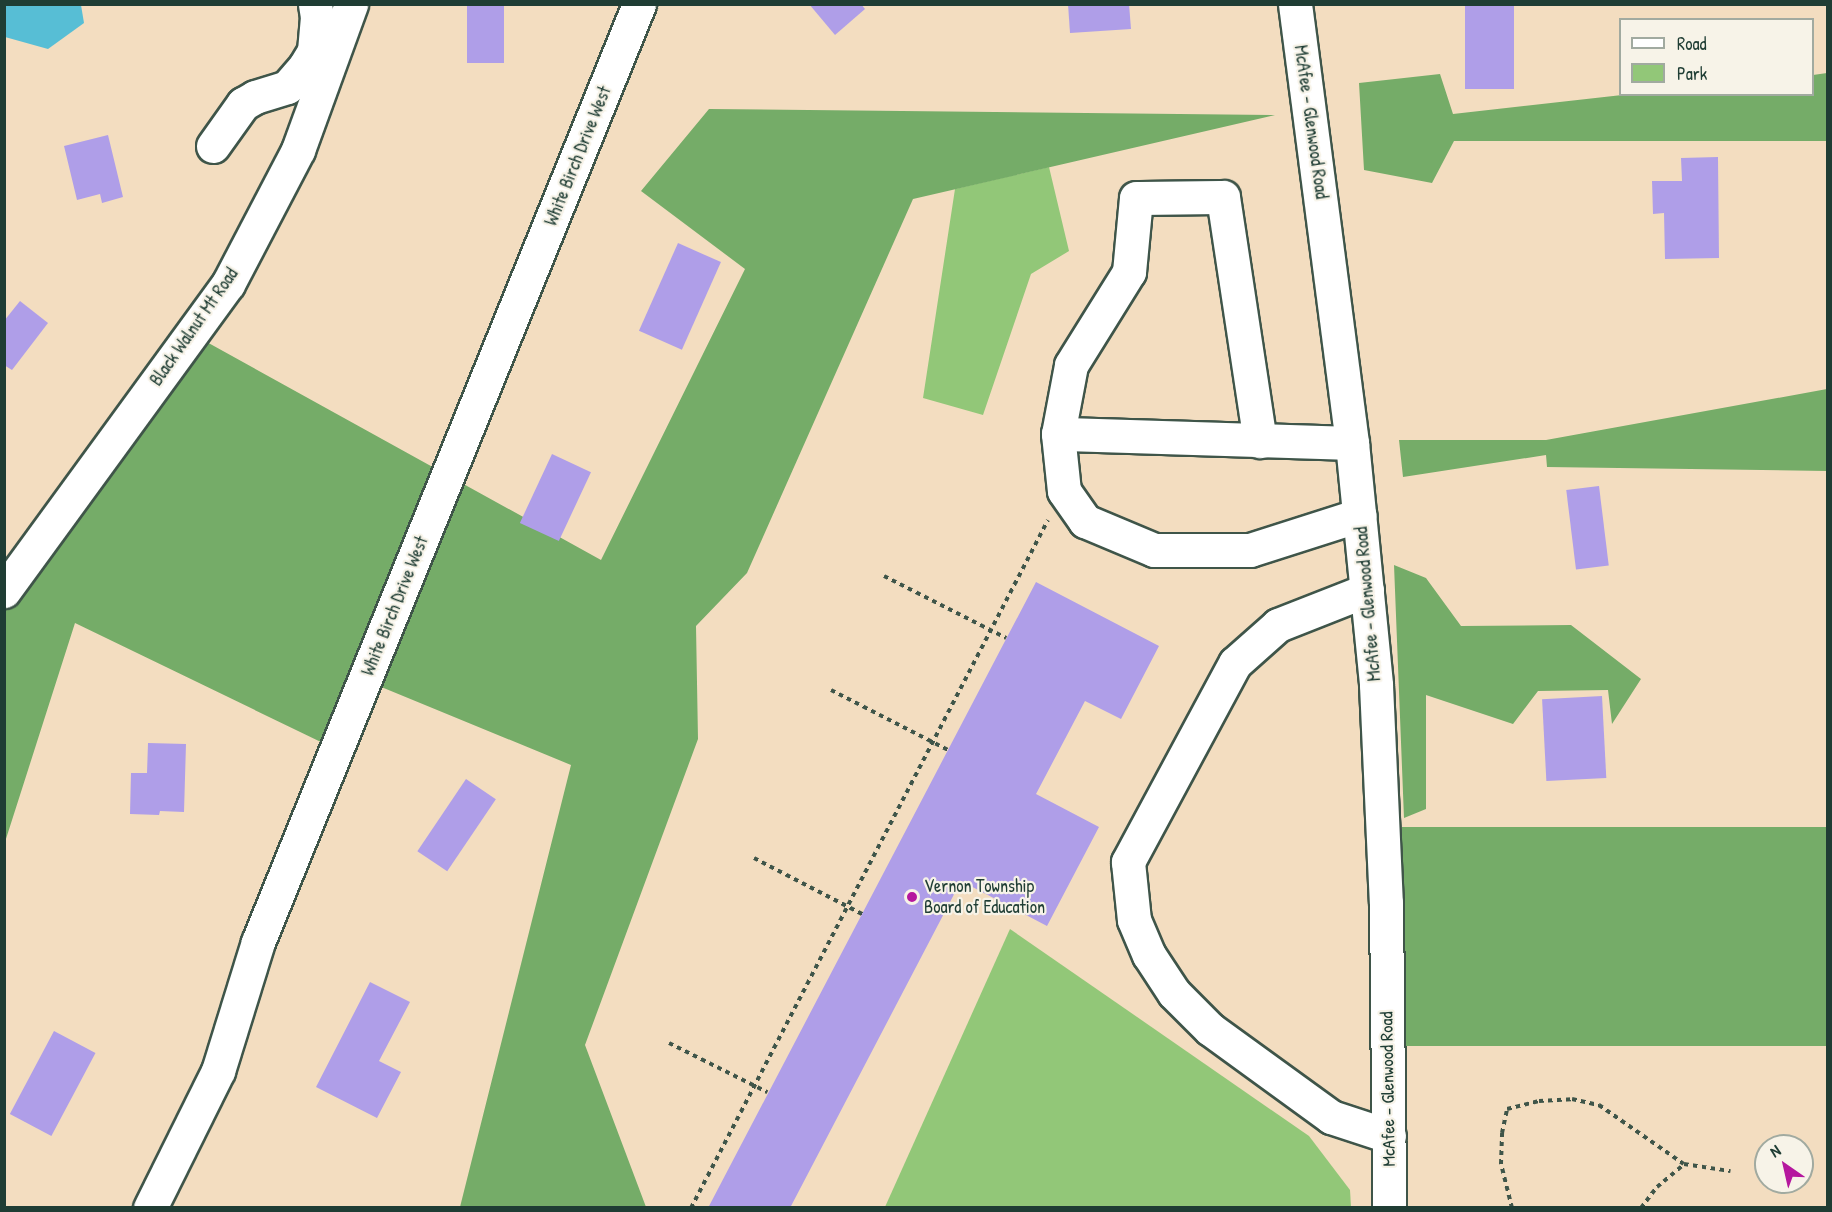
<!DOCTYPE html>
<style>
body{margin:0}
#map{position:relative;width:1832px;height:1212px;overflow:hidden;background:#f3ddc0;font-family:"Patrick Hand",sans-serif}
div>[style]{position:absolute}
.green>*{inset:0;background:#92c778}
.forest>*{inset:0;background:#75ac68;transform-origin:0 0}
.water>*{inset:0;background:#57bed5}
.building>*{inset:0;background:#af9ee8;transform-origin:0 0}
.path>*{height:4px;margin-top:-2px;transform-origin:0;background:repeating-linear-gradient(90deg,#3f5549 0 4.5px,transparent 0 9px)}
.roads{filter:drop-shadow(2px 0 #3f5549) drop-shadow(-2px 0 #3f5549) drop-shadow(0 2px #3f5549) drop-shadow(0 -2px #3f5549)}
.minor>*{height:33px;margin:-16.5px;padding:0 16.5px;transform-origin:16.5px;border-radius:16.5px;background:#fff}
.dots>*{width:16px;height:16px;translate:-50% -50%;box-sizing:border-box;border:3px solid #f7f3e8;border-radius:50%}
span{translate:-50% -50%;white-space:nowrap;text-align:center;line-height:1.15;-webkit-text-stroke:4.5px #f7f3e8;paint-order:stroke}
.street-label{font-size:18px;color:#1f3d34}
.poi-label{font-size:18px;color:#1f3d34}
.left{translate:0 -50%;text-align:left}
.frame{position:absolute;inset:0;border:6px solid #1f3d34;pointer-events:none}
.legend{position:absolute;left:1619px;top:18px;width:195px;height:78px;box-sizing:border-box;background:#f7f3e8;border:2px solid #a1aaa0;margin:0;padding:8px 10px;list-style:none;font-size:18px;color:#1f3d34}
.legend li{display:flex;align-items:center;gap:12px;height:30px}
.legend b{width:30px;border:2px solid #a1aaa0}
.north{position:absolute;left:1754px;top:1134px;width:60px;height:60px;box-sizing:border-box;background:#f7f3e8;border:2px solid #a1aaa0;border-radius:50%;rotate:326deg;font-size:16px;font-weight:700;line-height:24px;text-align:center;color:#1f3d34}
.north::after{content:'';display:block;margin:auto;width:21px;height:27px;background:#b5179e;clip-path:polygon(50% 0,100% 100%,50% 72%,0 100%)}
</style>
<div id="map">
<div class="green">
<i style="clip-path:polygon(1049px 167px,1069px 251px,1031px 274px,983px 415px,923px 398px,955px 189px)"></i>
<i style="clip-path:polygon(1010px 929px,1309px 1136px,1350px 1190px,1351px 1207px,885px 1207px)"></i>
</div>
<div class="forest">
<i style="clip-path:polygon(1827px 73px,1827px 141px,1454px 141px,1432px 183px,1364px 170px,1359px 83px,1440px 74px,1453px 114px,1631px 94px,1812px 94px,1813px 75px)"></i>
<i style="clip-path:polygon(709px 109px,1275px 115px,913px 199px,747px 573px,696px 626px,698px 739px,585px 1045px,646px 1207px,460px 1207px,571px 765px,357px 677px,325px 744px,75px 623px,5px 842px,5px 570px,185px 330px,601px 560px,745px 269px,641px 191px)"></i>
<i style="clip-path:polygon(1827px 389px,1827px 471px,1547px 467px,1546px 455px,1403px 477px,1399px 440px,1546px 440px)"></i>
<i style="clip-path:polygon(1394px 565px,1426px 578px,1461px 626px,1571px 625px,1641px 679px,1612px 724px,1608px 690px,1538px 691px,1513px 724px,1426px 695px,1426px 809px,1404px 818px)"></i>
<i style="left:1827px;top:827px;width:219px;height:425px;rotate:90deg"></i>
</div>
<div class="water">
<i style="clip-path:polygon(4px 5px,81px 5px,84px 23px,48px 49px,5px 37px)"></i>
</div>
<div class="building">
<i style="left:467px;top:4px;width:37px;height:59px"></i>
<i style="clip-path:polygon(809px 4px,861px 4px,865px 9px,835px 35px)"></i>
<i style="clip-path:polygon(1068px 4px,1129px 4px,1131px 29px,1070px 33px)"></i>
<i style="left:1465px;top:4px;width:49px;height:85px"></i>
<i style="clip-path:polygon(108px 135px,123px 197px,102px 203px,100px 194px,77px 200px,64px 146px)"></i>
<i style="clip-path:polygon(1718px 157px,1719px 258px,1665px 259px,1664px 213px,1653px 214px,1652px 181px,1682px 181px,1681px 158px)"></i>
<i style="left:678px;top:243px;width:47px;height:96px;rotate:24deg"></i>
<i style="clip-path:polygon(20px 301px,48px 323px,12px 370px,4px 365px,4px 321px)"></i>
<i style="left:552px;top:454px;width:43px;height:76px;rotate:25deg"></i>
<i style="left:1599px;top:486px;width:80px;height:33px;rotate:83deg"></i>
<i style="clip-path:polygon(1036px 582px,1159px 646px,1121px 719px,1085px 701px,1036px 794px,1099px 827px,1047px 926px,961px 881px,790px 1208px,708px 1208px)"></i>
<i style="left:1602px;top:696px;width:82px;height:60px;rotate:87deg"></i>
<i style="clip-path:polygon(148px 743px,186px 744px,184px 812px,160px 811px,159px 815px,130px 814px,131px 773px,147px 773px)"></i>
<i style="left:466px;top:779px;width:36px;height:87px;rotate:34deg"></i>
<i style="clip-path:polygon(370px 982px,410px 1002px,379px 1061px,401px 1072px,377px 1118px,316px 1087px)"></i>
<i style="left:54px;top:1031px;width:47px;height:94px;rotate:28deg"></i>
</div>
<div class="path">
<i style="left:884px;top:576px;width:137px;rotate:26.9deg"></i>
<i style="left:831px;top:690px;width:131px;rotate:27.1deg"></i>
<i style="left:754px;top:858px;width:122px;rotate:27.4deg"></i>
<i style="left:669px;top:1043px;width:110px;rotate:26.6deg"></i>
<i style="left:691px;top:1208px;width:775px;rotate:-62.58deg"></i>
<i style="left:1512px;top:1208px;width:45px;rotate:-104deg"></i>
<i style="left:1501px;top:1164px;width:31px;rotate:-88deg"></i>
<i style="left:1502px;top:1133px;width:25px;rotate:-78deg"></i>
<i style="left:1507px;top:1109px;width:33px;rotate:-14deg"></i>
<i style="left:1539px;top:1101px;width:33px;rotate:-3deg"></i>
<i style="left:1572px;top:1099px;width:28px;rotate:13deg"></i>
<i style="left:1599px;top:1105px;width:103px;rotate:34.8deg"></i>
<i style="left:1684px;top:1164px;width:47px;rotate:8.7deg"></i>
<i style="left:1641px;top:1208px;width:26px;rotate:-53deg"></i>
<i style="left:1657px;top:1187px;width:35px;rotate:-40deg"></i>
</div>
<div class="roads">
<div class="minor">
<i style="left:1295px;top:4px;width:443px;rotate:82.6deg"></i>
<i style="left:1352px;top:443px;width:243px;rotate:84.3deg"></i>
<i style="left:1376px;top:685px;width:218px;rotate:87.4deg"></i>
<i style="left:1386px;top:903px;width:305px;rotate:89.4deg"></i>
<i style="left:213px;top:146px;width:52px;rotate:-54.5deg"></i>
<i style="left:243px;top:104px;width:14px;rotate:-30deg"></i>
<i style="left:255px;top:97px;width:34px;rotate:-17deg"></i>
<i style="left:287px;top:87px;width:28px;rotate:-49deg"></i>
<i style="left:305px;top:66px;width:17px;rotate:-59deg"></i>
<i style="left:314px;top:51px;width:34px;rotate:-85deg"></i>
<i style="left:317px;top:17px;width:13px;rotate:-99deg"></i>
<i style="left:1058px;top:434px;width:70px;rotate:-79.3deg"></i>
<i style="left:1071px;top:365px;width:110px;rotate:-58.1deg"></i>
<i style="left:1129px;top:272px;width:74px;rotate:-84.6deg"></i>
<i style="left:1136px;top:198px;width:87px;rotate:-0.7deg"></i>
<i style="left:1223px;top:197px;width:247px;rotate:81.4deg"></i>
<i style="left:1352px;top:443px;width:294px;rotate:-178.2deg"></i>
<i style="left:1058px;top:434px;width:57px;rotate:84deg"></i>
<i style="left:1064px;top:491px;width:37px;rotate:55deg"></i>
<i style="left:1085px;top:521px;width:75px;rotate:22.8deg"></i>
<i style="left:1154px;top:550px;width:96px"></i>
<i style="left:1250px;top:550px;width:115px;rotate:-17.7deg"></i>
<i style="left:1367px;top:590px;width:96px;rotate:158.5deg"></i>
<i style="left:1278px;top:625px;width:57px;rotate:138.5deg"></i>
<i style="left:1235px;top:663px;width:226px;rotate:118.3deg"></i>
<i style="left:1128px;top:862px;width:58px;rotate:84.1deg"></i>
<i style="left:1134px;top:920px;width:38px;rotate:67deg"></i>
<i style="left:1149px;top:955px;width:45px;rotate:56.7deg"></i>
<i style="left:1174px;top:993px;width:51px;rotate:45deg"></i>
<i style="left:1210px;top:1029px;width:150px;rotate:36deg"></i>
<i style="left:1331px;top:1117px;width:61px;rotate:18.1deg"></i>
<i style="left:4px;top:591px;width:380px;rotate:-53.9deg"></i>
<i style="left:228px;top:284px;width:151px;rotate:-62.4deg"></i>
<i style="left:298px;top:150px;width:155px;rotate:-70deg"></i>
<i style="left:150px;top:1208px;width:153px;rotate:-63.6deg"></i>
<i style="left:218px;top:1071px;width:135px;rotate:-72.8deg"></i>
<i style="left:258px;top:942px;width:1012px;rotate:-67.89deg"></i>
</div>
</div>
<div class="dots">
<i style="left:912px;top:897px;background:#b5179e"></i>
</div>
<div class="street-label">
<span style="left:1311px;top:122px;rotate:82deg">McAfee - Glenwood Road</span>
<span style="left:578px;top:156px;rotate:-68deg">White Birch Drive West</span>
<span style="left:194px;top:327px;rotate:-55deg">Black Walnut Mt Road</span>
<span style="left:1368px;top:604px;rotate:-95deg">McAfee - Glenwood Road</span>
<span style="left:395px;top:606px;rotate:-68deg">White Birch Drive West</span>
<span style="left:1388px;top:1089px;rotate:-91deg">McAfee - Glenwood Road</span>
</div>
<div class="poi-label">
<span class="left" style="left:924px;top:897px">Vernon Township<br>Board of Education</span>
</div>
<div class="frame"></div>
<ul class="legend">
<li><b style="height:8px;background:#fff"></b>Road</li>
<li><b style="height:16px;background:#92c778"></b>Park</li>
</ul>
<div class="north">N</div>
</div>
